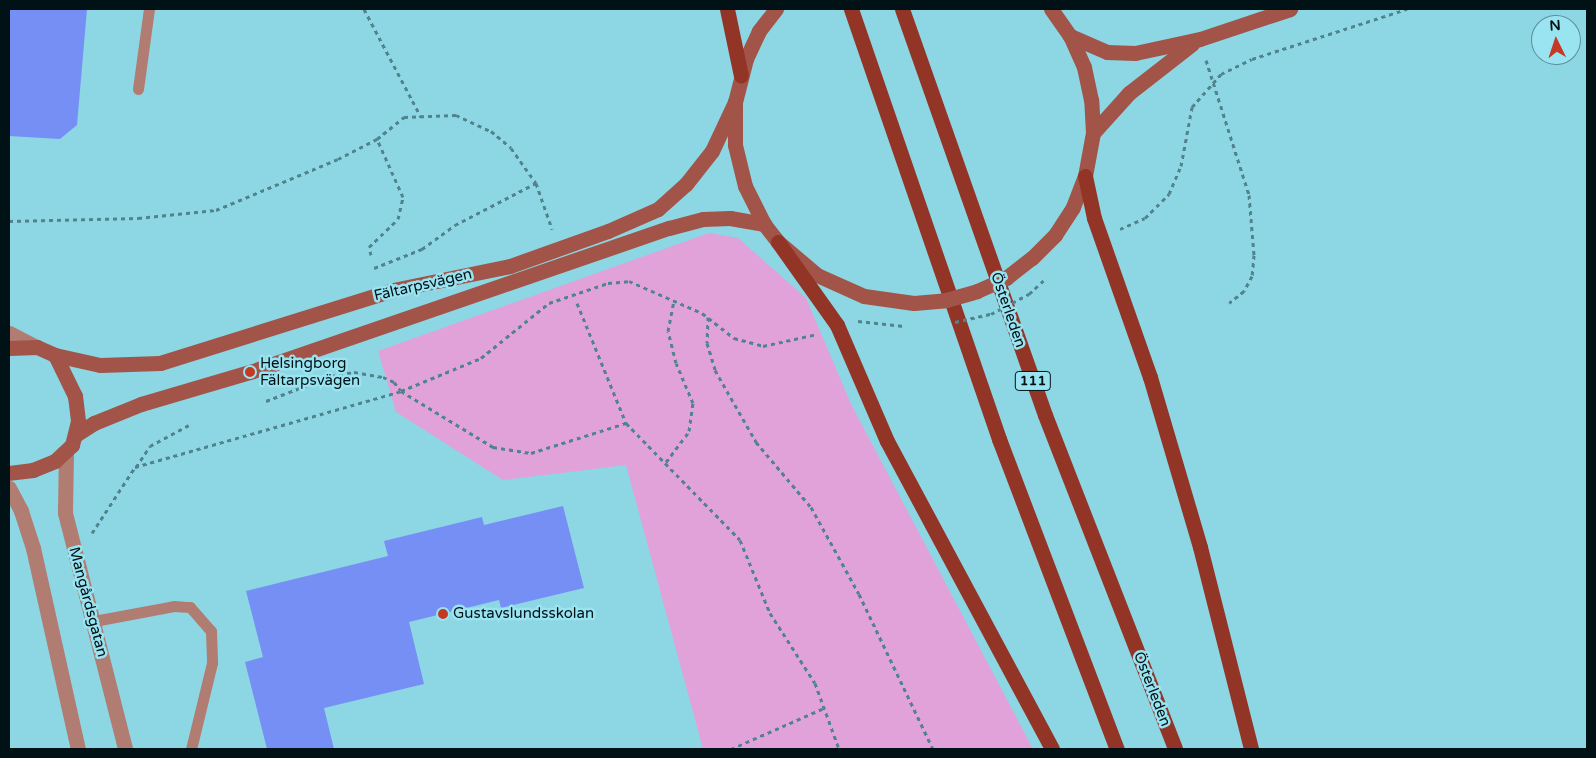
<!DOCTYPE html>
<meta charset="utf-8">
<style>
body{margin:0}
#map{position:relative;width:1596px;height:758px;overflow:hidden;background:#8dd6e4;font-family:"Varela Round",sans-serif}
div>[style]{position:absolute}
.green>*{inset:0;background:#e1a2d9}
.building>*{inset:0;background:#768ff5}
.path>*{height:3px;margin-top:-1.5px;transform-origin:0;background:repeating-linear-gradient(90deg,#51838d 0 4px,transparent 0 8px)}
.lane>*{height:11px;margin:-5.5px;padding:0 5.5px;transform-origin:5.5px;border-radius:5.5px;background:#b17c71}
.street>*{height:15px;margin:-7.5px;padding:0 7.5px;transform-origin:7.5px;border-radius:7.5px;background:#b17c71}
.secondary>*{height:15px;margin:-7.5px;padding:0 7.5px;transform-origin:7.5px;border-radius:7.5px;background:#a15447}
.primary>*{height:15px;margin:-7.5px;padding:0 7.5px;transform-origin:7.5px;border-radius:7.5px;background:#933526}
.path-bridge>*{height:3px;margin-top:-1.5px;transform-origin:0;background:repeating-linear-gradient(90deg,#51838d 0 4px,transparent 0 8px)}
.secondary-bridge>*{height:15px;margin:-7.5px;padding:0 7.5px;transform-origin:7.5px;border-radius:7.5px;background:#a15447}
.dots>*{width:14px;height:14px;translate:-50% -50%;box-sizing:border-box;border:2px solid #9ae3f1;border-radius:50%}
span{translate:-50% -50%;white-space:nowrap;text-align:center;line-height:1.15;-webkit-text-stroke:5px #9ae3f1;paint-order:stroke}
.shield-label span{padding:1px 4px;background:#9ae3f1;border:1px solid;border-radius:4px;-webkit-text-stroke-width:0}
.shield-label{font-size:14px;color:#001216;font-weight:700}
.street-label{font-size:15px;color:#001216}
.poi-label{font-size:15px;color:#001216}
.left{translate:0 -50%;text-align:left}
.frame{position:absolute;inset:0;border:10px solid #001216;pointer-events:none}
.north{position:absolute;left:1531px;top:15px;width:50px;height:50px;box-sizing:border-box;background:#9ae3f1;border:1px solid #5c8f99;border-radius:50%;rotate:356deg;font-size:14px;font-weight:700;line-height:20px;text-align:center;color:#001216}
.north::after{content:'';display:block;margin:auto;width:18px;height:22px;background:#c43824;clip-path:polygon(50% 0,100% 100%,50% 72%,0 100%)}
</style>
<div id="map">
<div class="green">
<i style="clip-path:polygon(709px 233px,738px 238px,806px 298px,851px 404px,1033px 749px,703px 749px,626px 465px,503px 480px,396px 412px,378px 351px)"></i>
</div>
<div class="building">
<i style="clip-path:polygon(9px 9px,87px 9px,77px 125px,60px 139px,9px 136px)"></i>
<i style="clip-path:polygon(563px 506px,584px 588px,501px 608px,499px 600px,409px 622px,424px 684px,324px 708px,334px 749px,267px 749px,245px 662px,263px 657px,246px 591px,388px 556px,384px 541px,482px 517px,484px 525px)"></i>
</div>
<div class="path">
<i style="left:364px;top:9px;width:122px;rotate:62.2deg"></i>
<i style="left:1206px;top:60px;width:142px;rotate:72.3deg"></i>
<i style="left:1249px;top:195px;width:60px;rotate:85.2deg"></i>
<i style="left:1254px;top:255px;width:21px;rotate:95deg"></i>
<i style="left:1252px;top:276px;width:17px;rotate:118deg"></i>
<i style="left:1244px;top:291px;width:19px;rotate:141deg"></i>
<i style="left:9px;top:221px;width:129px;rotate:-1.3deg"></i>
<i style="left:138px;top:218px;width:78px;rotate:-5.9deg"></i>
<i style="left:216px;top:210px;width:132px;rotate:-22.7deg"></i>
<i style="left:338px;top:159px;width:44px;rotate:-27.1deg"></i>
<i style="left:377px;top:139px;width:35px;rotate:-39deg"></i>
<i style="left:404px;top:117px;width:52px;rotate:-2.2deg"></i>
<i style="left:456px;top:115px;width:38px;rotate:25deg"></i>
<i style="left:491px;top:131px;width:26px;rotate:40deg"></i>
<i style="left:511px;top:148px;width:43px;rotate:54.5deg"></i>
<i style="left:536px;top:183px;width:49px;rotate:70.8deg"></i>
<i style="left:1120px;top:229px;width:27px;rotate:-24deg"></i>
<i style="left:1145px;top:218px;width:34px;rotate:-45deg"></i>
<i style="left:1169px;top:194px;width:30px;rotate:-67deg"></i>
<i style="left:1181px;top:166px;width:60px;rotate:-79.4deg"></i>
<i style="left:1192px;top:107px;width:44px;rotate:-48.7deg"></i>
<i style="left:1221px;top:74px;width:34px;rotate:-26deg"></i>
<i style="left:1252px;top:59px;width:163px;rotate:-17.9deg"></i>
<i style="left:371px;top:255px;width:8px;rotate:-104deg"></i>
<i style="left:369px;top:247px;width:40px;rotate:-44deg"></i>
<i style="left:398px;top:219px;width:23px;rotate:-77deg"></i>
<i style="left:403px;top:197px;width:64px;rotate:-114.1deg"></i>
<i style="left:374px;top:268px;width:52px;rotate:-21.6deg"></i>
<i style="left:422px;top:249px;width:41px;rotate:-36deg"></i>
<i style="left:455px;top:225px;width:91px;rotate:-27.4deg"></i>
<i style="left:577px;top:303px;width:130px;rotate:67.8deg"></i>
<i style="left:626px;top:423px;width:163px;rotate:45.7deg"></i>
<i style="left:740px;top:540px;width:79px;rotate:67.7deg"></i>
<i style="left:770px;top:613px;width:83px;rotate:57.3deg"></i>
<i style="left:815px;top:683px;width:70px;rotate:70deg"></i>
<i style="left:708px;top:317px;width:26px;rotate:92deg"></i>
<i style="left:707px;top:343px;width:28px;rotate:73deg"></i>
<i style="left:715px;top:370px;width:83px;rotate:60.3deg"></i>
<i style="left:756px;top:442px;width:85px;rotate:49.8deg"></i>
<i style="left:811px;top:507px;width:99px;rotate:61.1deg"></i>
<i style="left:859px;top:594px;width:172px;rotate:64.5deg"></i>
<i style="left:858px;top:321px;width:46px;rotate:6.2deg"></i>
<i style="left:266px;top:401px;width:70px;rotate:-21deg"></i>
<i style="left:331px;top:376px;width:23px;rotate:-10deg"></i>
<i style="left:354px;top:372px;width:29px;rotate:10deg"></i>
<i style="left:383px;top:377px;width:12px;rotate:24deg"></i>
<i style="left:394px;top:382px;width:11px;rotate:52deg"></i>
<i style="left:401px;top:391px;width:108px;rotate:31.3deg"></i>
<i style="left:493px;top:447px;width:38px;rotate:9deg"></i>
<i style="left:531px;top:453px;width:100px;rotate:-17.5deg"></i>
<i style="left:666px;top:462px;width:39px;rotate:-53deg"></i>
<i style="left:689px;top:431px;width:28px;rotate:-82deg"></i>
<i style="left:693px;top:403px;width:43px;rotate:-113deg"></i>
<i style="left:676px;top:363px;width:33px;rotate:-104deg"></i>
<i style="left:668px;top:331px;width:31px;rotate:-79deg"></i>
<i style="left:136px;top:467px;width:25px;rotate:-56deg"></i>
<i style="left:150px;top:446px;width:44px;rotate:-28.3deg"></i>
<i style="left:92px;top:533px;width:79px;rotate:-56.9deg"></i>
<i style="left:135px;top:467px;width:277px;rotate:-15.9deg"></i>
<i style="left:401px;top:391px;width:87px;rotate:-22.4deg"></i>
<i style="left:481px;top:358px;width:87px;rotate:-39deg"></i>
<i style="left:549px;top:303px;width:62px;rotate:-18.7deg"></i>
<i style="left:608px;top:283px;width:21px;rotate:-5deg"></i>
<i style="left:629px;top:281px;width:80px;rotate:23.7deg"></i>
<i style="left:702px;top:313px;width:41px;rotate:38deg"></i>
<i style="left:734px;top:338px;width:30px;rotate:15deg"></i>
<i style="left:763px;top:346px;width:55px;rotate:-12.5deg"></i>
<i style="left:731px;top:749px;width:102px;rotate:-23.8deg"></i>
</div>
<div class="lane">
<i style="left:138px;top:89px;width:81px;rotate:-82.2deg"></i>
<i style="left:94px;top:621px;width:81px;rotate:-10.6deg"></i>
<i style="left:174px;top:606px;width:16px;rotate:4deg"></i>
<i style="left:190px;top:607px;width:32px;rotate:49deg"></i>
<i style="left:211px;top:631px;width:32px;rotate:88deg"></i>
<i style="left:212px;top:663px;width:89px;rotate:103.7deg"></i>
</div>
<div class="street">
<i style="left:9px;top:333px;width:31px;rotate:27deg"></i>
<i style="left:66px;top:453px;width:60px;rotate:91deg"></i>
<i style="left:65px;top:513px;width:244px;rotate:75.7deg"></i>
<i style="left:9px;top:488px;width:26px;rotate:62deg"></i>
<i style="left:21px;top:511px;width:39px;rotate:72deg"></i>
<i style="left:33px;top:548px;width:206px;rotate:77.4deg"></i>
</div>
<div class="secondary">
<i style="left:776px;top:9px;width:28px;rotate:128deg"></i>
<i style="left:759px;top:31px;width:31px;rotate:115deg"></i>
<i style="left:746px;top:59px;width:44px;rotate:104.3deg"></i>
<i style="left:735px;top:102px;width:43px;rotate:90deg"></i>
<i style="left:735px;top:145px;width:42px;rotate:76.3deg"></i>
<i style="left:745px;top:186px;width:42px;rotate:63.4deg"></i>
<i style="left:764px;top:224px;width:23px;rotate:52deg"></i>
<i style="left:778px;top:242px;width:51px;rotate:40.2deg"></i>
<i style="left:817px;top:275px;width:51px;rotate:24.1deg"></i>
<i style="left:864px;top:296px;width:50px;rotate:8deg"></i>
<i style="left:1070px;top:36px;width:40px;rotate:23.4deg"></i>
<i style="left:1107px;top:52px;width:28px;rotate:2deg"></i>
<i style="left:1135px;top:53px;width:66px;rotate:-12.2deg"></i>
<i style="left:1200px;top:39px;width:95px;rotate:-18.4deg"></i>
<i style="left:1093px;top:133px;width:54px;rotate:-48deg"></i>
<i style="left:1129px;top:93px;width:80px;rotate:-37.9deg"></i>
<i style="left:1032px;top:258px;width:33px;rotate:-45deg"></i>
<i style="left:1055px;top:235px;width:33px;rotate:-57deg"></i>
<i style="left:1073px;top:207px;width:33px;rotate:-69deg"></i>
<i style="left:1085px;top:176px;width:44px;rotate:-79.5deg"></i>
<i style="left:1093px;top:133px;width:33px;rotate:-93deg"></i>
<i style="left:1091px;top:100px;width:34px;rotate:-102deg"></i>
<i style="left:1084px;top:67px;width:34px;rotate:-114deg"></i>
<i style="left:1070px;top:36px;width:33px;rotate:-125deg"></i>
<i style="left:9px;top:348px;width:28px;rotate:-2deg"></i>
<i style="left:37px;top:347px;width:20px;rotate:24deg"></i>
<i style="left:55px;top:355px;width:46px;rotate:64deg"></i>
<i style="left:75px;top:396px;width:25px;rotate:83deg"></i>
<i style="left:78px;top:421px;width:25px;rotate:104deg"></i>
<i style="left:72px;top:445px;width:23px;rotate:137deg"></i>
<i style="left:55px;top:461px;width:24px;rotate:158deg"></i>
<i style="left:33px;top:470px;width:24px;rotate:173deg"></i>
<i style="left:55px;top:355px;width:46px;rotate:12.5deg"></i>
<i style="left:100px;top:365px;width:60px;rotate:-1.9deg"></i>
<i style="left:160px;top:363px;width:244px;rotate:-17.4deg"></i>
<i style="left:393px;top:290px;width:119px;rotate:-11.6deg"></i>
<i style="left:510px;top:266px;width:104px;rotate:-19.7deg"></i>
<i style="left:608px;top:231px;width:55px;rotate:-23.7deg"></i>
<i style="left:658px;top:209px;width:38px;rotate:-42deg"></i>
<i style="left:686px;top:184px;width:42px;rotate:-51.8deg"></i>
<i style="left:712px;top:151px;width:54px;rotate:-64.9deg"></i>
<i style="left:77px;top:434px;width:20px;rotate:-33deg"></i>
<i style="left:94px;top:423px;width:51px;rotate:-22deg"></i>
<i style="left:141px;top:404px;width:114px;rotate:-16.4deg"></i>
<i style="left:250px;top:372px;width:443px;rotate:-19deg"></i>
<i style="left:669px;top:228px;width:35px;rotate:-15deg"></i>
<i style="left:703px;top:219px;width:27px;rotate:-2deg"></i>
<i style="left:730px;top:218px;width:35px;rotate:10deg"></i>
</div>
<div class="primary">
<i style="left:727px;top:9px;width:68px;rotate:78.2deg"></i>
<i style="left:851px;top:9px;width:455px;rotate:71deg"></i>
<i style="left:999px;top:439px;width:332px;rotate:69.2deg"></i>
<i style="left:902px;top:9px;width:430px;rotate:70.6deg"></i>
<i style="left:1045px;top:415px;width:358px;rotate:68.7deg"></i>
<i style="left:1085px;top:176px;width:43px;rotate:77.9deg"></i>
<i style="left:1094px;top:218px;width:169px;rotate:70.6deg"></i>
<i style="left:1150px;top:377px;width:177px;rotate:73.6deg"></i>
<i style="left:1200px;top:547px;width:208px;rotate:75.8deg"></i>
<i style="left:778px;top:242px;width:102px;rotate:54.6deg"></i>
<i style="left:837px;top:325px;width:126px;rotate:66.7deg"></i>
<i style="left:887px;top:441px;width:349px;rotate:61.8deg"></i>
</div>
<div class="path-bridge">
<i style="left:955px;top:322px;width:37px;rotate:-13deg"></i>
<i style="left:991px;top:314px;width:43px;rotate:-27.8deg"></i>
<i style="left:1029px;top:294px;width:22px;rotate:-43deg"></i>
</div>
<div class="secondary-bridge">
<i style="left:914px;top:303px;width:32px;rotate:-5deg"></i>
<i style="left:946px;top:300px;width:32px;rotate:-16deg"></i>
<i style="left:977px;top:291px;width:32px;rotate:-24deg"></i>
<i style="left:1006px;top:278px;width:33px;rotate:-38deg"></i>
</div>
<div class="dots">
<i style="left:250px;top:372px;background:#c43824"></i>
<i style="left:443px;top:614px;background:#c43824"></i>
</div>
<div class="shield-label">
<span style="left:1033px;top:381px">111</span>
</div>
<div class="street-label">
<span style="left:423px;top:285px;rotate:-13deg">Fältarpsvägen</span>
<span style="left:1008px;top:310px;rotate:71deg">Österleden</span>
<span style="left:88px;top:602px;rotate:75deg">Mangårdsgatan</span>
<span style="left:1152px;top:689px;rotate:69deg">Österleden</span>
</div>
<div class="poi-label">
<span class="left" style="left:260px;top:372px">Helsingborg<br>Fältarpsvägen</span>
<span class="left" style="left:453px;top:614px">Gustavslundsskolan</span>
</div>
<div class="frame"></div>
<div class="north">N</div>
</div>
